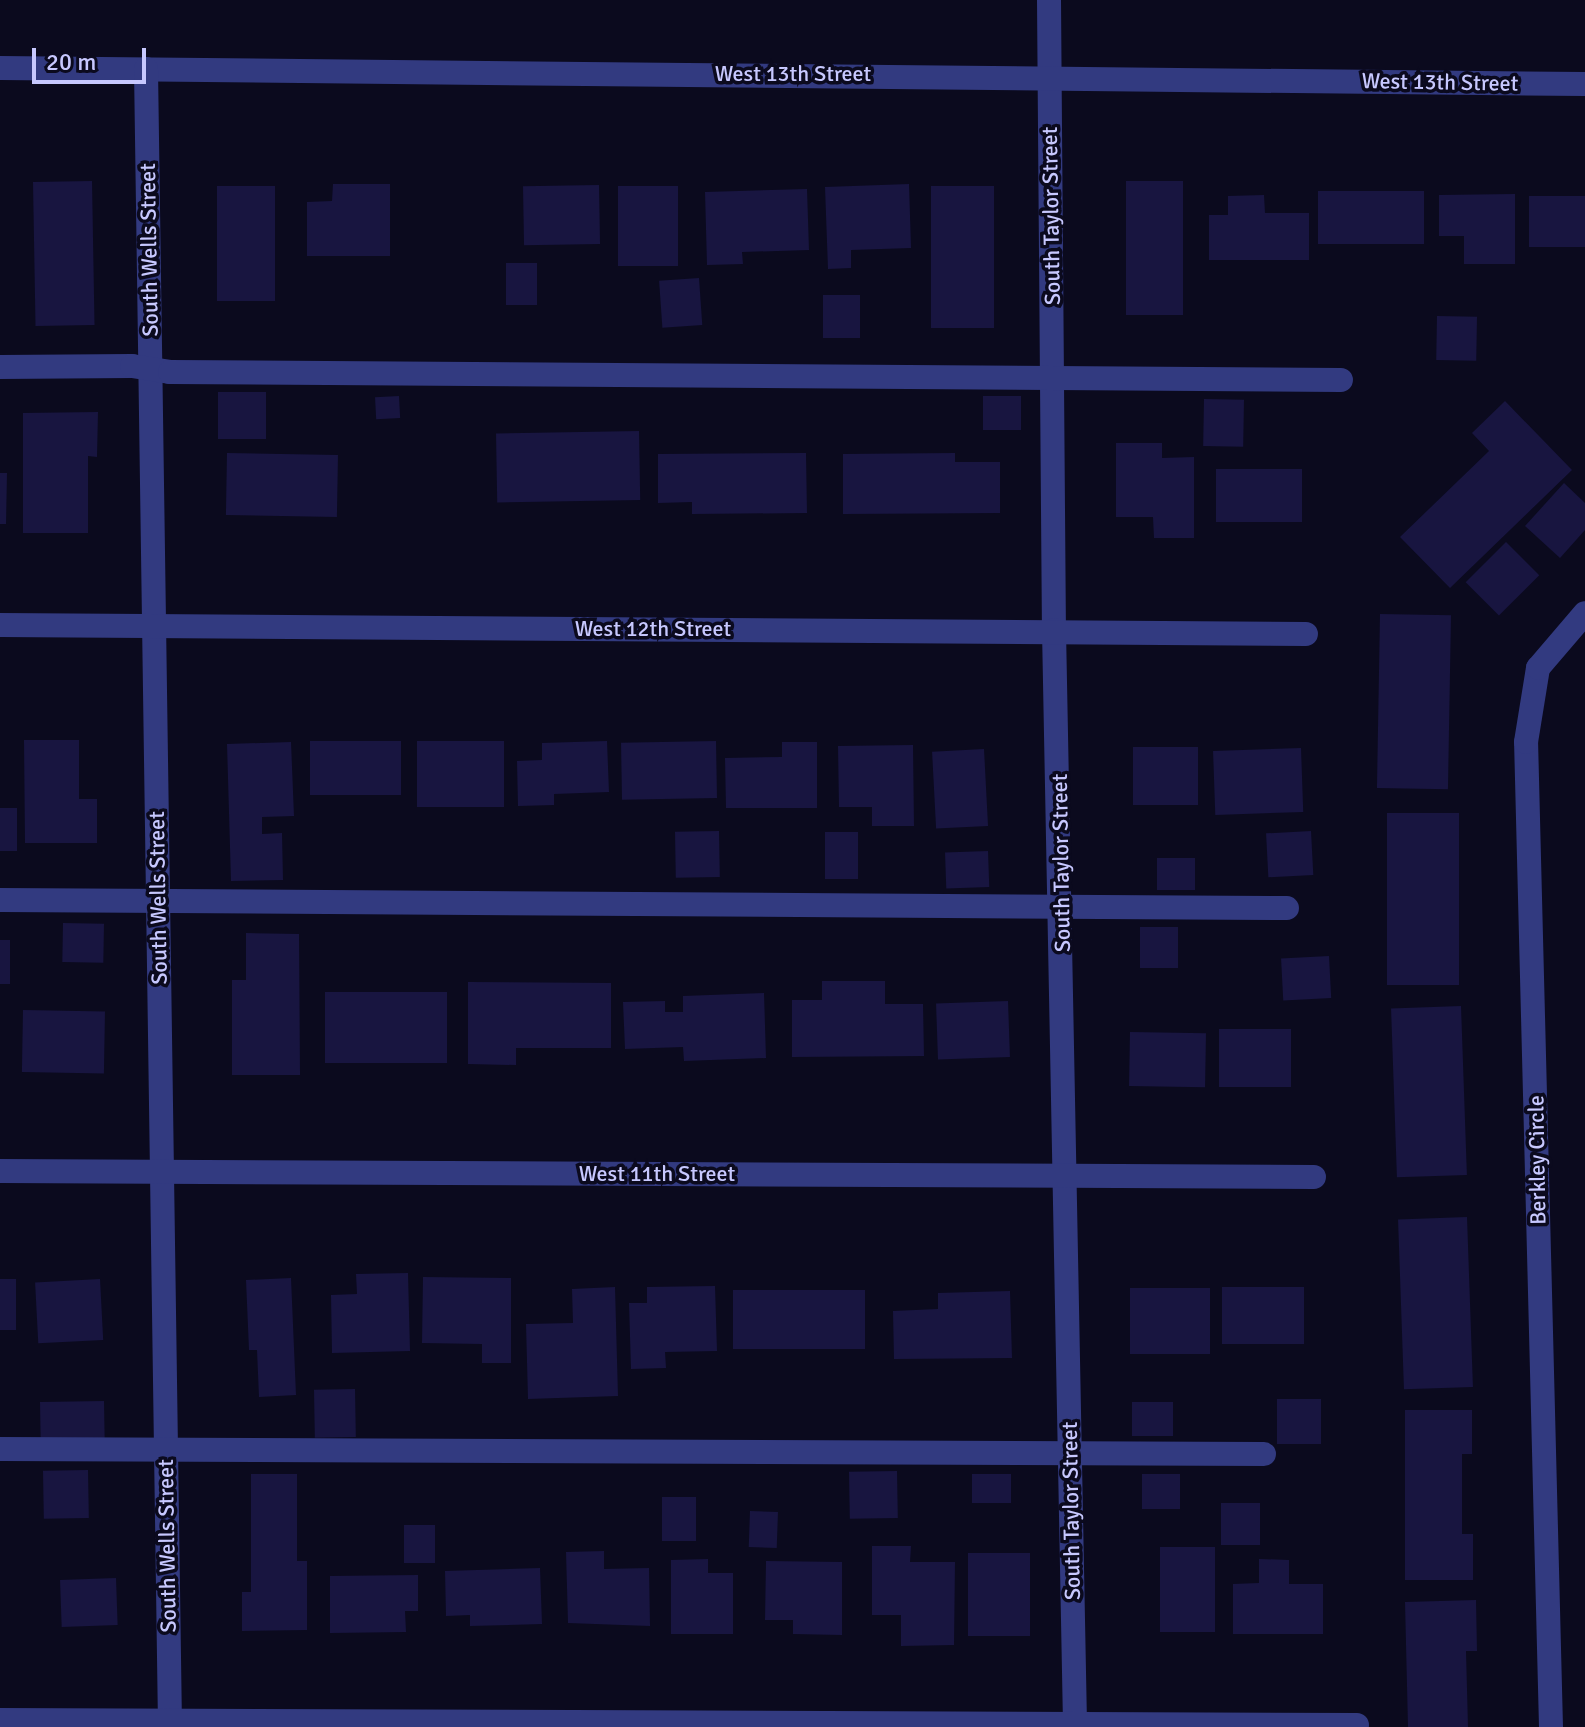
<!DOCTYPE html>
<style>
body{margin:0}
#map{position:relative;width:1585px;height:1727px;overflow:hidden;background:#0b0a1e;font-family:Signika,sans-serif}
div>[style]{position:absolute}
.building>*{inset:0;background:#181540;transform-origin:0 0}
.minor>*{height:24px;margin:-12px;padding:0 12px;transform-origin:12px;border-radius:12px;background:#323a80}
span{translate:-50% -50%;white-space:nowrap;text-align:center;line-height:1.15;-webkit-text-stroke:7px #0b0a1e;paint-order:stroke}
.street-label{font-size:22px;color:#c7c8ff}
.scale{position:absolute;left:32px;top:48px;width:114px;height:36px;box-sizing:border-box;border:4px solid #c7c8ff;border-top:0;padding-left:10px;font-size:24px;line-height:28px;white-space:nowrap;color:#c7c8ff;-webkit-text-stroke:6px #0b0a1e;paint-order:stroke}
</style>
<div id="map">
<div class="building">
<i style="left:92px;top:181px;width:144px;height:59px;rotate:89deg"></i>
<i style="left:1126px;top:181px;width:57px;height:134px"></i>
<i style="clip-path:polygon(333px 184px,390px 184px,390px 256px,307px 256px,307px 202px,332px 201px)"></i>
<i style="clip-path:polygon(909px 184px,911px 248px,851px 250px,851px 268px,828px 269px,825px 187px)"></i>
<i style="left:599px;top:185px;width:59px;height:76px;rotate:89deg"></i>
<i style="left:275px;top:186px;width:115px;height:58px;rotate:90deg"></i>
<i style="left:618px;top:186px;width:60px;height:80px"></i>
<i style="left:931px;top:186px;width:63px;height:142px"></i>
<i style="clip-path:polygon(807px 189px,809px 250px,742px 252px,743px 264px,707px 265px,705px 192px)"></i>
<i style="left:1424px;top:191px;width:53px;height:106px;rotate:90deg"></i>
<i style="clip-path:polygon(1515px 194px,1515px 264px,1464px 264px,1464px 236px,1439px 236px,1439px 195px)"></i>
<i style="clip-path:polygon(1264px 195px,1265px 213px,1309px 213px,1309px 260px,1209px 260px,1209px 215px,1228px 215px,1228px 196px)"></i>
<i style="left:1529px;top:196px;width:56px;height:51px"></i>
<i style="left:537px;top:263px;width:42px;height:31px;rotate:90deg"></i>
<i style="left:699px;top:278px;width:47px;height:40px;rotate:86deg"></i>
<i style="left:823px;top:295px;width:37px;height:43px"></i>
<i style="left:1437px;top:316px;width:40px;height:44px;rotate:1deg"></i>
<i style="left:218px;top:392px;width:48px;height:47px"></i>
<i style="left:399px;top:396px;width:22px;height:24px;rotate:87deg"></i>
<i style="left:983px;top:396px;width:38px;height:34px"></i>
<i style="left:1204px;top:399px;width:40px;height:47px;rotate:1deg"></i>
<i style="clip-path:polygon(1505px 401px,1572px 470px,1450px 588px,1400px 537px,1489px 451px,1472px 433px)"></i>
<i style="clip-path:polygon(98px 412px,97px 457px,88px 456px,88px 533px,23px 533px,23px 413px)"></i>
<i style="left:639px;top:431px;width:69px;height:143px;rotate:89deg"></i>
<i style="clip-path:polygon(1116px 443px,1162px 443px,1162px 458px,1194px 457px,1194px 538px,1154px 538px,1153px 517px,1116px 517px)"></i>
<i style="left:227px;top:453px;width:111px;height:62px;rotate:1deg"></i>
<i style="clip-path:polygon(806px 453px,807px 513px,692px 514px,692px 502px,658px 503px,658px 454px)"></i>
<i style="clip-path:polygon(955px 453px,955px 462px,1000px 462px,1000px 513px,843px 514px,843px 454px)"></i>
<i style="left:1216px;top:469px;width:86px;height:53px"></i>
<i style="clip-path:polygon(0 473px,7px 473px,6px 524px,0 524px)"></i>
<i style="clip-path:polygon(1564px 483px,1585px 503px,1585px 530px,1560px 558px,1525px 526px)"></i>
<i style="left:1506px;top:542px;width:47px;height:57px;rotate:45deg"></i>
<i style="left:1380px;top:614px;width:71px;height:174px;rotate:1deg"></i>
<i style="clip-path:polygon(24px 740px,79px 740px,79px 799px,97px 799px,97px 843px,25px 843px)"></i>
<i style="left:401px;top:741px;width:54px;height:91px;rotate:90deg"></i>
<i style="left:417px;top:741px;width:87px;height:66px"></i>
<i style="clip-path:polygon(607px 741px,609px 792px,554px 794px,554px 805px,518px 806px,517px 761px,542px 760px,542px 743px)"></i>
<i style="left:716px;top:741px;width:57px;height:95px;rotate:89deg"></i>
<i style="clip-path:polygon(291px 742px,294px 816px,262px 817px,262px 834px,282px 833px,283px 880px,231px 881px,227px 744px)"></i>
<i style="clip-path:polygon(782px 742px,817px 742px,817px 808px,726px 808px,725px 758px,782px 757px)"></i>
<i style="clip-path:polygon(913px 745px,914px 826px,872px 826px,872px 807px,839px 807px,838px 746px)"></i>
<i style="left:1133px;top:747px;width:65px;height:58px"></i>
<i style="left:1301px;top:748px;width:64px;height:88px;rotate:88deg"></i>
<i style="left:984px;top:749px;width:77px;height:52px;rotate:87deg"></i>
<i style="left:0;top:808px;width:17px;height:43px"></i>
<i style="left:1387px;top:813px;width:72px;height:172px"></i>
<i style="left:719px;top:831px;width:46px;height:44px;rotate:89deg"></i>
<i style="left:1311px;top:831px;width:44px;height:45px;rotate:87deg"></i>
<i style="left:825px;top:832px;width:33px;height:47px"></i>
<i style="left:988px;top:851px;width:36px;height:43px;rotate:88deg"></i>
<i style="left:1157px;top:858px;width:38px;height:32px"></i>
<i style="left:63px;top:923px;width:41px;height:39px;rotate:1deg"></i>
<i style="left:1178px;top:927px;width:41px;height:38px;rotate:90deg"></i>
<i style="clip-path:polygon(246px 933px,299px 934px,300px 1075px,232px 1075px,232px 980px,246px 980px)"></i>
<i style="left:0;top:940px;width:10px;height:44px"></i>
<i style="left:1329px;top:956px;width:42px;height:48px;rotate:87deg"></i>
<i style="clip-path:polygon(822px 981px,885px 981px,885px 1004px,923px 1004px,924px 1056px,792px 1057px,792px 1000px,822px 1000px)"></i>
<i style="clip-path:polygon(468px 982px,611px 983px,611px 1048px,516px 1048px,516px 1065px,468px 1064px)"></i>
<i style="left:447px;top:992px;width:71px;height:122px;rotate:90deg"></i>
<i style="clip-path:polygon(764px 993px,766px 1058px,684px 1061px,683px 1047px,625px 1049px,623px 1002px,665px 1001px,665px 1012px,683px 1012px,683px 996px)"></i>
<i style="left:1008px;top:1001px;width:56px;height:72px;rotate:88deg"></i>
<i style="left:1461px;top:1006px;width:169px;height:70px;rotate:88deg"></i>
<i style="left:23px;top:1010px;width:82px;height:62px;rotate:1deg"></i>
<i style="left:1219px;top:1029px;width:72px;height:58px"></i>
<i style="left:1130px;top:1032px;width:76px;height:54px;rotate:1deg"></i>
<i style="left:1467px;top:1217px;width:170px;height:69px;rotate:88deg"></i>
<i style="clip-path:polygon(408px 1273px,410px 1351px,332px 1353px,331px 1295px,357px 1294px,356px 1274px)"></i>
<i style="clip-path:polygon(423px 1277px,511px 1278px,511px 1363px,482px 1363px,482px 1344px,422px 1343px)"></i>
<i style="clip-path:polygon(291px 1278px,296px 1395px,259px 1397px,257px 1350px,249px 1350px,246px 1280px)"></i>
<i style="left:0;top:1279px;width:16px;height:51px"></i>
<i style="left:100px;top:1279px;width:61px;height:65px;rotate:87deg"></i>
<i style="clip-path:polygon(715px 1286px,717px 1351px,665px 1352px,666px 1368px,631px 1369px,629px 1303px,647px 1303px,647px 1287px)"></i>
<i style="clip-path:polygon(615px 1287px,618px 1396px,528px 1399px,526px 1324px,573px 1323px,572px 1289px)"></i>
<i style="left:1222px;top:1287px;width:82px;height:57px"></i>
<i style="left:1130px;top:1288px;width:80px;height:66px"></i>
<i style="left:733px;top:1290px;width:132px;height:59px"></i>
<i style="clip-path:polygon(1010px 1291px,1012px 1358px,894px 1359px,893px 1311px,938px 1309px,938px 1293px)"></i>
<i style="left:355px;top:1389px;width:48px;height:41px;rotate:89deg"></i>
<i style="left:1277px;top:1399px;width:44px;height:45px"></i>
<i style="left:104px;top:1401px;width:41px;height:64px;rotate:89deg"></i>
<i style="left:1132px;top:1402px;width:41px;height:34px"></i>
<i style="clip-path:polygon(1405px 1410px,1472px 1410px,1472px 1454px,1462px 1454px,1462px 1534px,1473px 1534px,1473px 1580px,1405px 1580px)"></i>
<i style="left:88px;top:1470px;width:48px;height:45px;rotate:89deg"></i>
<i style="left:897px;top:1471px;width:47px;height:48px;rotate:89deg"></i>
<i style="clip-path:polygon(251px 1474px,297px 1474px,297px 1561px,307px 1561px,307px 1630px,242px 1631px,242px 1592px,251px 1592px)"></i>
<i style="left:972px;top:1474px;width:39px;height:29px"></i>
<i style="left:1180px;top:1474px;width:35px;height:38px;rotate:90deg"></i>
<i style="left:662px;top:1497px;width:34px;height:44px"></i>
<i style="left:1221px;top:1503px;width:39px;height:42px"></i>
<i style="left:750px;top:1511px;width:28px;height:36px;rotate:2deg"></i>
<i style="left:404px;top:1525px;width:31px;height:38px"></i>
<i style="clip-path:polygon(872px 1546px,911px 1546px,910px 1562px,955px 1562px,954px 1645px,901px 1646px,901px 1615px,872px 1615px)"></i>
<i style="left:1160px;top:1547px;width:55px;height:85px"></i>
<i style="clip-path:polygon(604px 1551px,604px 1569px,649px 1568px,650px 1626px,568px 1623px,566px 1552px)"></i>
<i style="left:968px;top:1553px;width:62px;height:83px"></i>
<i style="clip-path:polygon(708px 1559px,708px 1573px,733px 1573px,733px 1634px,671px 1634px,671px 1560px)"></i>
<i style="clip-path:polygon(1259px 1559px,1289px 1560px,1289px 1584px,1323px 1584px,1323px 1634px,1233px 1634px,1233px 1584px,1259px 1583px)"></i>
<i style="clip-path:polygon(766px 1561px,842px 1562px,842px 1635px,793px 1634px,793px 1620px,765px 1620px)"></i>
<i style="clip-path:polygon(540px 1568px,542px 1624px,470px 1626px,470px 1615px,446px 1616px,445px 1571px)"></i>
<i style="clip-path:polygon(418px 1575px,418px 1611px,405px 1611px,406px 1632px,330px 1633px,330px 1576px)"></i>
<i style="left:116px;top:1578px;width:47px;height:56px;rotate:88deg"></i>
<i style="clip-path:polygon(1476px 1600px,1477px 1651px,1466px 1651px,1468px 1727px,1408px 1727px,1405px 1602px)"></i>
</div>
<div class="minor">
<i style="left:1049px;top:0;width:630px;rotate:89.55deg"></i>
<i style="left:1054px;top:630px;width:1097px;rotate:88.9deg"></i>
<i style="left:0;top:68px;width:1585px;rotate:0.58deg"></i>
<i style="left:146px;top:69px;width:1658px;rotate:89.17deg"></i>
<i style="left:0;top:367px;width:132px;rotate:-0.4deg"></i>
<i style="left:132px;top:366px;width:38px;rotate:9deg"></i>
<i style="left:170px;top:372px;width:1171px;rotate:0.39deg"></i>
<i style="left:0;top:625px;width:1306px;rotate:0.39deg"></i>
<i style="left:0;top:900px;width:1287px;rotate:0.36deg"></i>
<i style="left:0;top:1171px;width:1314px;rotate:0.26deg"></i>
<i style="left:0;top:1449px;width:1264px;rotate:0.23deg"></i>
<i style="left:0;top:1720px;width:1357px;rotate:0.21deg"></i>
<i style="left:1551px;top:1727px;width:985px;rotate:-91.45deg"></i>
<i style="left:1526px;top:742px;width:75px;rotate:-80.8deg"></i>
<i style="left:1538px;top:668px;width:72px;rotate:-49.5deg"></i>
</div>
<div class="street-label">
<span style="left:793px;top:74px">West 13th Street</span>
<span style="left:1440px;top:82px;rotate:1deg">West 13th Street</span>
<span style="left:1051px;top:216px;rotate:-91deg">South Taylor Street</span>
<span style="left:149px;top:250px;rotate:-91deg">South Wells Street</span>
<span style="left:653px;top:629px">West 12th Street</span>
<span style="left:1061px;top:863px;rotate:-91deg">South Taylor Street</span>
<span style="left:158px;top:898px;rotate:-91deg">South Wells Street</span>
<span style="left:1537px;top:1160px;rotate:-91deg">Berkley Circle</span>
<span style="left:657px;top:1174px">West 11th Street</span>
<span style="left:1071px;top:1511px;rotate:-91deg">South Taylor Street</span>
<span style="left:167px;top:1546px;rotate:-91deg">South Wells Street</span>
</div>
<div class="scale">20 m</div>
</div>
